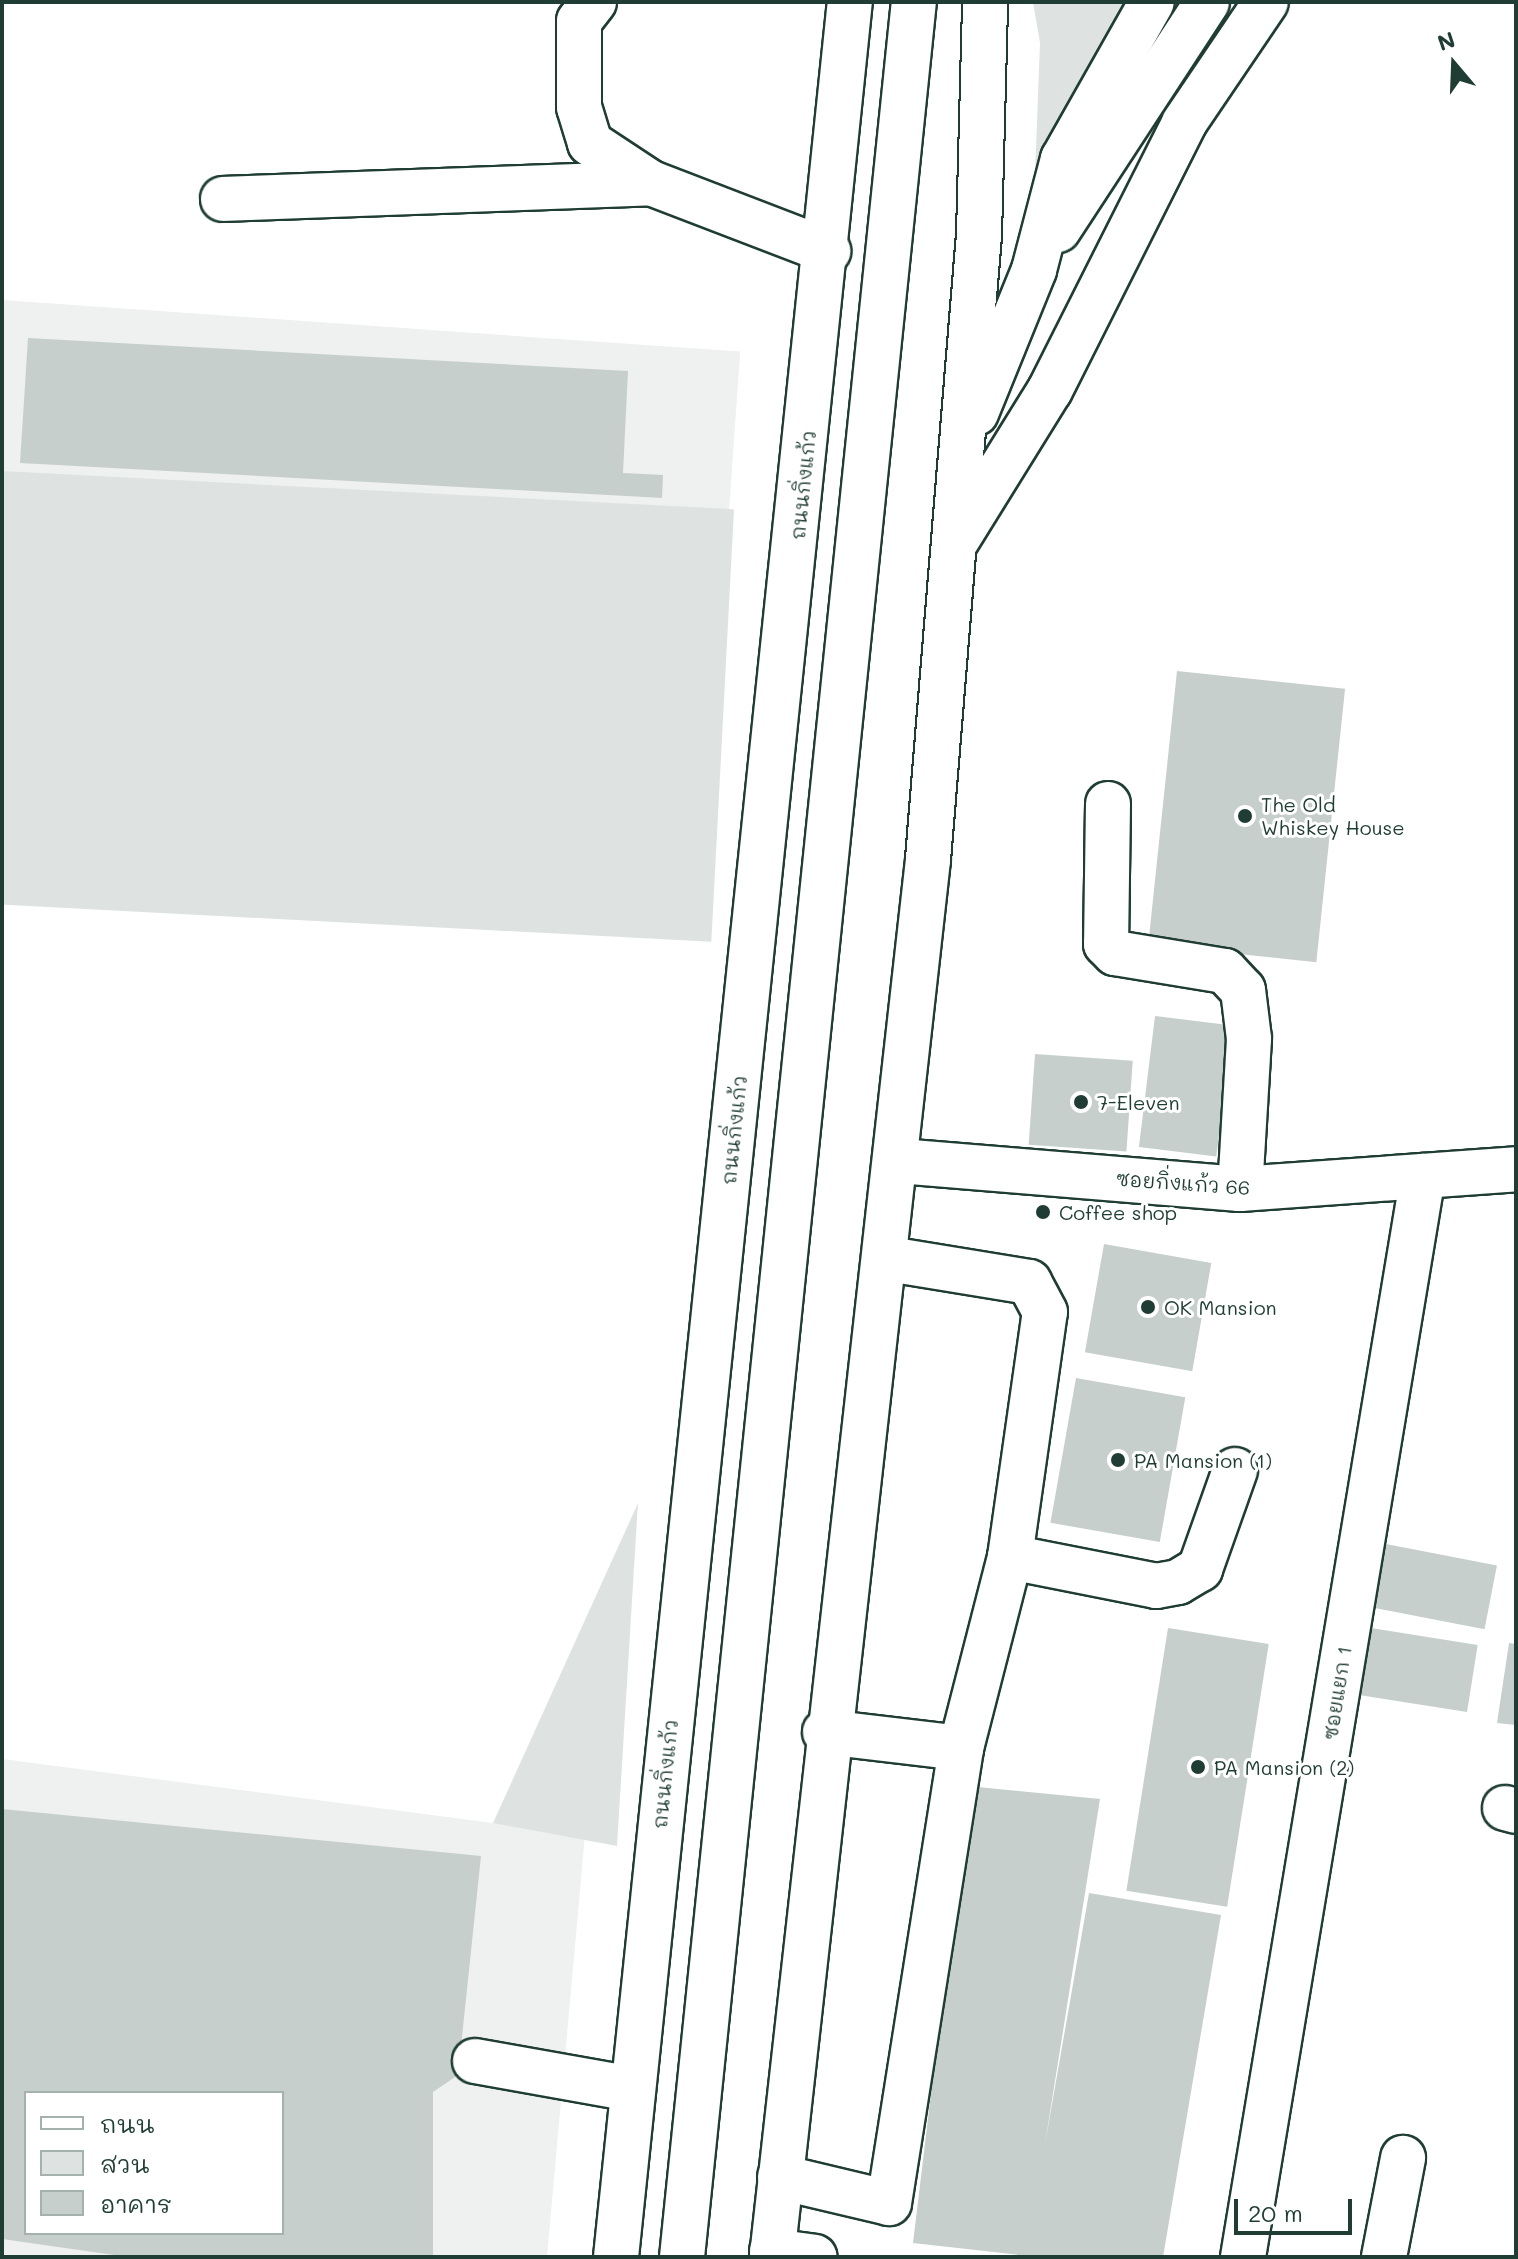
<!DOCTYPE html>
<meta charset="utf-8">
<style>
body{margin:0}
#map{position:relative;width:1518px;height:2259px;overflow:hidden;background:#fff;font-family:Mali,"Playpen Sans Thai",sans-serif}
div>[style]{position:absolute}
.built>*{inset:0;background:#eef1f0;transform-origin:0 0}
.green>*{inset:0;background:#dee3e2;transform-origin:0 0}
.building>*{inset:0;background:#c7cfcc;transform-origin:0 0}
.roads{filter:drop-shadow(2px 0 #1f3d34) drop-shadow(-2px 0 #1f3d34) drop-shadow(0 2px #1f3d34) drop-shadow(0 -2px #1f3d34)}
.minor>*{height:44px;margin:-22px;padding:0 22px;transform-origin:22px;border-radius:22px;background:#fff}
.major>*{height:44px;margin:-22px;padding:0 22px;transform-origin:22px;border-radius:22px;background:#fff}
.dots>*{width:22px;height:22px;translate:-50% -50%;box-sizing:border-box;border:4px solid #fff;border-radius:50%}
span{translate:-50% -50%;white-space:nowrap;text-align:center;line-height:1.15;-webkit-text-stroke:6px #fff;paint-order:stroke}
.street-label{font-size:20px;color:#1f3d34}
.poi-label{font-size:20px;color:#1f3d34}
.left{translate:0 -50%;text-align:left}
.frame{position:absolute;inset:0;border:4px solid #1f3d34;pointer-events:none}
.legend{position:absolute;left:24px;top:2091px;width:260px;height:144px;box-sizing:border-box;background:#fff;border:2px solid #a5b1ae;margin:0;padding:10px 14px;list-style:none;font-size:24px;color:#1f3d34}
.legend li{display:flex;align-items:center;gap:16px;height:40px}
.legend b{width:40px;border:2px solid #a5b1ae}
.north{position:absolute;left:1414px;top:24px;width:80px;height:80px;-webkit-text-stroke:6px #fff;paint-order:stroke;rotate:341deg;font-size:22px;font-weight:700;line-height:32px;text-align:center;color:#1f3d34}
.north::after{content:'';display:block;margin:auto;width:28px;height:36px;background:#1f3d34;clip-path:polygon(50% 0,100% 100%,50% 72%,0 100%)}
.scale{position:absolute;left:1234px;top:2199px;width:118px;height:36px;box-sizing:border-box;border:4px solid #1f3d34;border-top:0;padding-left:10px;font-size:24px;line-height:28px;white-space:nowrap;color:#1f3d34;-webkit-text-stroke:6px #fff;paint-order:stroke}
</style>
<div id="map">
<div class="built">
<i style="left:2px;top:300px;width:740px;height:171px;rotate:4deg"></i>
<i style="clip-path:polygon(evenodd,2px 1759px,585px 1835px,547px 2257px,2px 2257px,2px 1759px,26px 2093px,282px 2093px,282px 2233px,26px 2233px,26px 2093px)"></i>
</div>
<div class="green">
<i style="clip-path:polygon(1033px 2px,1182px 2px,1033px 226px,1040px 43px)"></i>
<i style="left:2px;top:471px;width:733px;height:433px;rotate:3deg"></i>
<i style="clip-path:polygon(638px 1503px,617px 1846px,493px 1823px)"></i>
</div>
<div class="building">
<i style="clip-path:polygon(28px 338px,628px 371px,623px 473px,663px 475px,662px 498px,20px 463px)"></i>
<i style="left:1177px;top:671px;width:169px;height:275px;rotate:6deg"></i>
<i style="left:1155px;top:1016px;width:78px;height:132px;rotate:7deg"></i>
<i style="left:1035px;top:1054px;width:98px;height:91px;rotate:4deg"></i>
<i style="left:1104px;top:1244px;width:109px;height:110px;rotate:10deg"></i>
<i style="left:1076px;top:1378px;width:111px;height:147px;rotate:10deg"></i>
<i style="left:1386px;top:1544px;width:113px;height:65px;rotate:11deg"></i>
<i style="left:1168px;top:1628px;width:102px;height:266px;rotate:9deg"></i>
<i style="left:1371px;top:1628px;width:108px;height:68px;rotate:9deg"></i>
<i style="clip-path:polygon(1509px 1643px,1516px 1644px,1516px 1725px,1497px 1723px)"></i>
<i style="clip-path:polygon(968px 1786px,1100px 1799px,1045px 2144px,1089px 1893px,1221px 1915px,1163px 2257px,1037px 2257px,913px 2243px)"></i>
<i style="clip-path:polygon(evenodd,2px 1809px,481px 1856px,458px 2075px,433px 2092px,433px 2257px,128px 2257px,2px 2239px,2px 1809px,26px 2093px,282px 2093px,282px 2233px,26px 2233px,26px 2093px)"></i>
</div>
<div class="roads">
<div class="minor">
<i style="left:594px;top:2px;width:24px;rotate:128deg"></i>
<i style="left:579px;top:21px;width:86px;rotate:90deg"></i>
<i style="left:579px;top:107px;width:38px;rotate:73deg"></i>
<i style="left:590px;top:143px;width:73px;rotate:33.3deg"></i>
<i style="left:651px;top:183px;width:190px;rotate:21deg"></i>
<i style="left:223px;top:199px;width:428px;rotate:-2.1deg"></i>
<i style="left:1108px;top:804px;width:140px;rotate:90.8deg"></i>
<i style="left:1106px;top:944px;width:13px;rotate:45deg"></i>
<i style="left:1115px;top:953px;width:111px;rotate:9.3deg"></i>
<i style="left:1225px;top:971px;width:26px;rotate:47deg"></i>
<i style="left:1243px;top:990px;width:49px;rotate:83deg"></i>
<i style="left:1249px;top:1039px;width:150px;rotate:93.4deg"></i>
<i style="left:899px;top:1161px;width:342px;rotate:4.7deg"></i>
<i style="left:1240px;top:1189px;width:277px;rotate:-4.1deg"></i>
<i style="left:1010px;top:1557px;width:149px;rotate:11.2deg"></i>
<i style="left:1156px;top:1586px;width:22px;rotate:-10deg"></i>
<i style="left:1178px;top:1582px;width:26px;rotate:-31deg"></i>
<i style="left:1200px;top:1569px;width:105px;rotate:-70.5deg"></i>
<i style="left:825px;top:1732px;width:137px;rotate:6.7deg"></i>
<i style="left:1505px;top:1808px;width:11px;rotate:15deg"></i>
<i style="left:475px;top:2061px;width:159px;rotate:10.1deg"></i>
<i style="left:780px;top:2177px;width:112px;rotate:13.4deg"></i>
<i style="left:889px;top:2203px;width:461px;rotate:-81deg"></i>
<i style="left:961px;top:1748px;width:197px;rotate:-75.6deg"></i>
<i style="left:1010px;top:1557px;width:247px;rotate:-81.9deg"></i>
<i style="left:1045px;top:1312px;width:34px;rotate:-118deg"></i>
<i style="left:1029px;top:1282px;width:142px;rotate:-170.7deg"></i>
<i style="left:772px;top:2251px;width:43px;rotate:7.9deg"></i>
<i style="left:1243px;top:2257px;width:1096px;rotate:-80.55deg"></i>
<i style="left:1384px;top:2257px;width:101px;rotate:-79.1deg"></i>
</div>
<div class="major">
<i style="left:1058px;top:230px;width:272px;rotate:-56.8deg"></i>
<i style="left:976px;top:413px;width:154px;rotate:-67.9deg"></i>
<i style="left:1034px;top:270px;width:115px;rotate:-75.4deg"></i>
<i style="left:1063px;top:159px;width:180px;rotate:-60.5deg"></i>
<i style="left:955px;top:543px;width:180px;rotate:-58.2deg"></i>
<i style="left:1050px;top:390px;width:299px;rotate:-63.3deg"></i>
<i style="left:1184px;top:123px;width:146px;rotate:-55.9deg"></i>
<i style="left:616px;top:2257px;width:2267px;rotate:-84.08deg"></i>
<i style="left:682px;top:2257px;width:2267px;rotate:-84.13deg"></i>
<i style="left:772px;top:2257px;width:1407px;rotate:-83.63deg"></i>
<i style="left:928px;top:859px;width:626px;rotate:-85.33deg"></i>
<i style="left:979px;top:235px;width:233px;rotate:-88.5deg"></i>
</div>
</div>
<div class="dots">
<i style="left:1245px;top:816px;background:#1f3d34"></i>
<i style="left:1081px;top:1102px;background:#1f3d34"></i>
<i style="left:1043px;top:1212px;background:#1f3d34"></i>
<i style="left:1148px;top:1307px;background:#1f3d34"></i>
<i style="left:1118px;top:1460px;background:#1f3d34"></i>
<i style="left:1198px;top:1767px;background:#1f3d34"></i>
</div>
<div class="street-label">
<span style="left:803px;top:485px;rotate:-84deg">ถนนกิ่งแก้ว</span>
<span style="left:734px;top:1130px;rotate:-84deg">ถนนกิ่งแก้ว</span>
<span style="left:1183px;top:1183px;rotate:4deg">ซอยกิ่งแก้ว 66</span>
<span style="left:1337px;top:1693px;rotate:-81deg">ซอยแยก 1</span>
<span style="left:665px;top:1774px;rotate:-84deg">ถนนกิ่งแก้ว</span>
</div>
<div class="poi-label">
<span class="left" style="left:1261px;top:816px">The Old<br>Whiskey House</span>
<span class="left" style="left:1097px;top:1102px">7-Eleven</span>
<span class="left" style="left:1059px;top:1212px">Coffee shop</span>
<span class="left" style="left:1164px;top:1307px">OK Mansion</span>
<span class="left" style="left:1134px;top:1460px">PA Mansion (1)</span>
<span class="left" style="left:1214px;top:1767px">PA Mansion (2)</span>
</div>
<div class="frame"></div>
<ul class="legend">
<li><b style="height:10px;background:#fff"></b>ถนน</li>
<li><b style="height:22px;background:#dee3e2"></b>สวน</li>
<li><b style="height:22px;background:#c7cfcc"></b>อาคาร</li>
</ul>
<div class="north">N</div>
<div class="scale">20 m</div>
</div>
